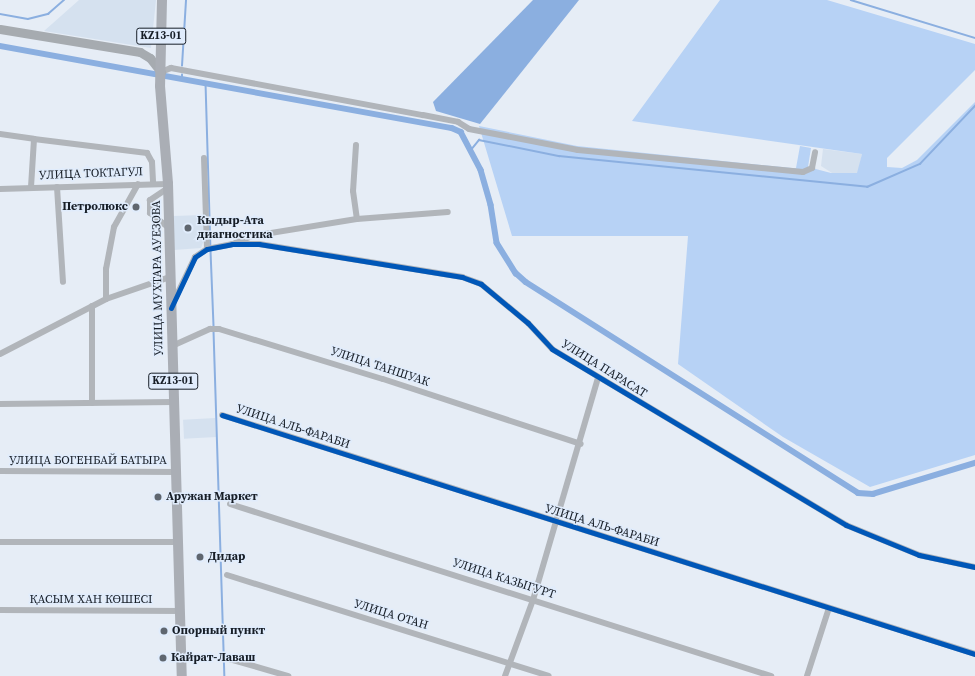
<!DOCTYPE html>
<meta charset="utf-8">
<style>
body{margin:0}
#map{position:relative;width:975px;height:676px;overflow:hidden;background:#e6edf6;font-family:"Source Serif 4",serif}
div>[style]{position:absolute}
.built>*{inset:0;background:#d5e1ef;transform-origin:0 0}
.green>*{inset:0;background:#b7d2f5}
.water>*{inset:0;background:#8bafe0}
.stream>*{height:1.5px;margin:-0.75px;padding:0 0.75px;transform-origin:0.75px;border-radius:0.75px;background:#8bafe0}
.canal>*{height:5.5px;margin:-2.75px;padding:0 2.75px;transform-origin:2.75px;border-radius:2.75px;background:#8bafe0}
.minor>*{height:6px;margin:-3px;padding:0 3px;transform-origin:3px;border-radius:3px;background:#b1b5ba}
.secondary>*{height:9px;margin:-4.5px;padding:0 4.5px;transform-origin:4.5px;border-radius:4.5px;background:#a6abb0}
.primary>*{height:10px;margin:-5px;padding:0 5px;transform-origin:5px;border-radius:5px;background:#aaaeb5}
.cycleway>*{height:5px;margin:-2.5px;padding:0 2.5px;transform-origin:2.5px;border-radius:2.5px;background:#0057b8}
.dots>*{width:11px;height:11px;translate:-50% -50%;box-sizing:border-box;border:2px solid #e0ecfc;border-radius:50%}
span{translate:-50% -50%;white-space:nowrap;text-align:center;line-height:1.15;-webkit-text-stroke:3px #e0ecfc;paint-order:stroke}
.shield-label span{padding:1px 3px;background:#e0ecfc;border:1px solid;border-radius:3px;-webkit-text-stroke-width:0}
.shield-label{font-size:11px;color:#171e27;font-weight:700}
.street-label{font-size:12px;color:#171e27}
.poi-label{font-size:12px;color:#171e27;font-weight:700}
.right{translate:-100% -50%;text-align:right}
.left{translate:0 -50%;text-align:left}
</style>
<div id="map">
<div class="built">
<i style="clip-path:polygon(79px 0,156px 0,151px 48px,44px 31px)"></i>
<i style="clip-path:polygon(823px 149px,862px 154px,858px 173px,832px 173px,821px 166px)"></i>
<i style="clip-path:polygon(203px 215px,204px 240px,201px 248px,174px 250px,173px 216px)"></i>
<i style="left:215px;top:418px;width:19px;height:32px;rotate:87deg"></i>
</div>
<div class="green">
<i style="clip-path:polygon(720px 0,827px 0,975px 44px,975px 70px,887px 158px,887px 167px,902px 168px,917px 160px,975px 102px,975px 455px,870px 487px,783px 437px,678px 364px,688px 236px,512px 236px,479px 126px,577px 146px,792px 168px,796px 168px,800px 146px,811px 148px,808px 167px,831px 173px,857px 173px,862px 154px,632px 121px)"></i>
</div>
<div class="water">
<i style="clip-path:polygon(533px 0,579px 0,480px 124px,436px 111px,433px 102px)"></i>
</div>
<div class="stream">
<i style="left:851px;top:0;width:130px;rotate:17deg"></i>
<i style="left:0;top:14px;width:28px;rotate:10deg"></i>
<i style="left:28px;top:19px;width:21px;rotate:-14deg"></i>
<i style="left:48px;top:14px;width:21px;rotate:-41deg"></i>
<i style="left:182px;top:66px;width:66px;rotate:-86.5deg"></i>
<i style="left:182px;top:79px;width:4px;rotate:-90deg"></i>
<i style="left:206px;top:83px;width:164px;rotate:88.3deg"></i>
<i style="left:471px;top:150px;width:13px;rotate:-51deg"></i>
<i style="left:479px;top:140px;width:82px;rotate:11.3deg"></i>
<i style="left:559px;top:156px;width:310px;rotate:5.7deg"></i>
<i style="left:867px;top:187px;width:58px;rotate:-23.5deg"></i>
<i style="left:920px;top:164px;width:80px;rotate:-46.5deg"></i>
<i style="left:211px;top:251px;width:76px;rotate:87.7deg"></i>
<i style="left:214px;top:331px;width:345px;rotate:88.2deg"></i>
</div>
<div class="canal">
<i style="left:0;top:46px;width:459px;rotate:10.3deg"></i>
<i style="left:452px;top:128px;width:10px;rotate:24deg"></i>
<i style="left:461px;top:132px;width:43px;rotate:62.2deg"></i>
<i style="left:481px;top:170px;width:36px;rotate:74deg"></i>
<i style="left:491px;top:205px;width:38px;rotate:81deg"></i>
<i style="left:497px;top:243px;width:36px;rotate:58deg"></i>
<i style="left:516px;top:273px;width:13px;rotate:42deg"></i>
<i style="left:526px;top:282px;width:393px;rotate:32.4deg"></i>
<i style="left:858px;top:493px;width:15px;rotate:4deg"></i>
<i style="left:873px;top:494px;width:107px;rotate:-16.9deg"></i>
</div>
<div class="minor">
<i style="left:161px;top:72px;width:11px;rotate:-22deg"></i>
<i style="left:171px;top:68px;width:256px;rotate:10.6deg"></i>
<i style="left:423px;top:115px;width:36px;rotate:11deg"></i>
<i style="left:458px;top:122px;width:13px;rotate:32deg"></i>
<i style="left:469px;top:129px;width:111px;rotate:10.9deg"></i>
<i style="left:578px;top:150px;width:226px;rotate:5.6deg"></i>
<i style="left:803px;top:172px;width:10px;rotate:-24deg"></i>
<i style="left:812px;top:168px;width:16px;rotate:-79deg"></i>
<i style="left:0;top:134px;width:34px;rotate:8deg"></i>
<i style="left:356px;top:145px;width:46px;rotate:93.7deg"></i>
<i style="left:353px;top:191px;width:28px;rotate:82deg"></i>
<i style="left:204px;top:158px;width:91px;rotate:88.1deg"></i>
<i style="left:31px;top:187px;width:48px;rotate:-86.4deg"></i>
<i style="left:34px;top:139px;width:114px;rotate:7.1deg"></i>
<i style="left:147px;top:153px;width:10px;rotate:61deg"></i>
<i style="left:152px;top:162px;width:21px;rotate:87deg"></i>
<i style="left:57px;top:187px;width:95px;rotate:86.4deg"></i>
<i style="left:168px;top:188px;width:22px;rotate:146deg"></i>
<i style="left:150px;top:200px;width:13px;rotate:90deg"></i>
<i style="left:150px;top:213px;width:24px;rotate:38deg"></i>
<i style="left:0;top:189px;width:168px;rotate:-1.7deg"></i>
<i style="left:235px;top:243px;width:18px;rotate:-22deg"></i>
<i style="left:252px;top:236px;width:106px;rotate:-9.2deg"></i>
<i style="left:357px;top:219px;width:91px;rotate:-4.4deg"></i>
<i style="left:106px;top:299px;width:30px;rotate:-90deg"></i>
<i style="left:106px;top:269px;width:43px;rotate:-79.2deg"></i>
<i style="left:114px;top:227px;width:49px;rotate:-60.8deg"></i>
<i style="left:173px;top:303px;width:51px;rotate:-64.4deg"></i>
<i style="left:195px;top:257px;width:14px;rotate:-34deg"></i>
<i style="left:207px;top:249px;width:25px;rotate:-11deg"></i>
<i style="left:232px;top:244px;width:27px"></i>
<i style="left:259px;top:244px;width:206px;rotate:9.2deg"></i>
<i style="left:462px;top:277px;width:20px;rotate:20deg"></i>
<i style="left:481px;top:284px;width:61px;rotate:39.7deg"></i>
<i style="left:528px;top:323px;width:35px;rotate:47deg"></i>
<i style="left:552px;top:349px;width:343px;rotate:30.9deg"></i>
<i style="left:846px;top:525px;width:79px;rotate:22.3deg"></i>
<i style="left:919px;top:555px;width:57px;rotate:12.1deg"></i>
<i style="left:92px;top:306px;width:97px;rotate:90deg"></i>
<i style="left:172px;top:346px;width:42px;rotate:-24.1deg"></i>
<i style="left:210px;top:329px;width:9px"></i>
<i style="left:219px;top:329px;width:171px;rotate:17deg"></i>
<i style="left:383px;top:379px;width:208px;rotate:18.2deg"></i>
<i style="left:0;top:354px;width:119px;rotate:-27.4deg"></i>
<i style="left:106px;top:299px;width:68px;rotate:-19deg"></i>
<i style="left:0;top:404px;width:173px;rotate:-0.7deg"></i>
<i style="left:222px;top:415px;width:790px;rotate:17.61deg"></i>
<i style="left:0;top:471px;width:177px;rotate:0.3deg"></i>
<i style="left:230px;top:504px;width:568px;rotate:17.64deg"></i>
<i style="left:0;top:542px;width:178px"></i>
<i style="left:227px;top:575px;width:337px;rotate:17.4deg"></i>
<i style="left:0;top:610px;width:181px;rotate:0.3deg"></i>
<i style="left:226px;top:658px;width:65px;rotate:16.2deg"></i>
<i style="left:505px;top:676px;width:81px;rotate:-69.8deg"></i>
<i style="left:533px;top:600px;width:231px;rotate:-73.7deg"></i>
<i style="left:807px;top:676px;width:71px;rotate:-72.1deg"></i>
</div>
<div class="secondary">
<i style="left:0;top:29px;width:142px;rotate:9.3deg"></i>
<i style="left:140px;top:52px;width:12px;rotate:31deg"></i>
<i style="left:150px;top:58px;width:18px;rotate:52deg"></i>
</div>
<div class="primary">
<i style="left:162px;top:0;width:86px;rotate:91.3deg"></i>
<i style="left:160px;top:86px;width:98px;rotate:85.3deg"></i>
<i style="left:168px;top:184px;width:492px;rotate:88.4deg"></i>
</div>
<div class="cycleway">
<i style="left:171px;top:308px;width:56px;rotate:-64.8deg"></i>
<i style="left:195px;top:257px;width:14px;rotate:-34deg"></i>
<i style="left:207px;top:249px;width:25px;rotate:-11deg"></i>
<i style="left:232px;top:244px;width:27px"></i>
<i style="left:259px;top:244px;width:206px;rotate:9.2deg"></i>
<i style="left:462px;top:277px;width:20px;rotate:20deg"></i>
<i style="left:481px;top:284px;width:61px;rotate:39.7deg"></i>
<i style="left:528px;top:323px;width:35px;rotate:47deg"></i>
<i style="left:552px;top:349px;width:343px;rotate:30.9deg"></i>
<i style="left:846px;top:525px;width:79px;rotate:22.3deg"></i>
<i style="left:919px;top:555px;width:57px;rotate:12.1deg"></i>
<i style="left:222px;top:415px;width:790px;rotate:17.61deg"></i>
</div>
<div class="dots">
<i style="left:136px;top:207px;background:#5f666f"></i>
<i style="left:188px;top:228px;background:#5f666f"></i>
<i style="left:158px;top:497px;background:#5f666f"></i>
<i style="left:200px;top:557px;background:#5f666f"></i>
<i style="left:164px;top:631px;background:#5f666f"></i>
<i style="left:163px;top:658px;background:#5f666f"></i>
</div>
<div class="shield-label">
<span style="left:161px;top:36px">KZ13-01</span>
<span style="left:173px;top:381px">KZ13-01</span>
</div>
<div class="street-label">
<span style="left:91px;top:174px;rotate:-2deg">УЛИЦА ТОКТАГУЛ</span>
<span style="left:158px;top:278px;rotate:-91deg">УЛИЦА МУХТАРА АУЕЗОВА</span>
<span style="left:380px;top:367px;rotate:18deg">УЛИЦА ТАНШУАК</span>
<span style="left:604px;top:369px;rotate:32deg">УЛИЦА ПАРАСАТ</span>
<span style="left:293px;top:427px;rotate:18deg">УЛИЦА АЛЬ-ФАРАБИ</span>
<span style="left:88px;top:461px">УЛИЦА БОГЕНБАЙ БАТЫРА</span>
<span style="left:602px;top:526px;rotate:17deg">УЛИЦА АЛЬ-ФАРАБИ</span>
<span style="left:504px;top:579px;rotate:18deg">УЛИЦА КАЗЫГУРТ</span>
<span style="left:91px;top:600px">ҚАСЫМ ХАН КӨШЕСІ</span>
<span style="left:391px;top:615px;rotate:17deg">УЛИЦА ОТАН</span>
</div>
<div class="poi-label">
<span class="right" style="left:128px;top:207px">Петролюкс</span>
<span class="left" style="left:197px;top:228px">Кыдыр-Ата<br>диагностика</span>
<span class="left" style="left:166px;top:497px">Аружан Маркет</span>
<span class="left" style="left:208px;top:557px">Дидар</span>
<span class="left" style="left:172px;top:631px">Опорный пункт</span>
<span class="left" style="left:171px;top:658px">Кайрат-Лаваш</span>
</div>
</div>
